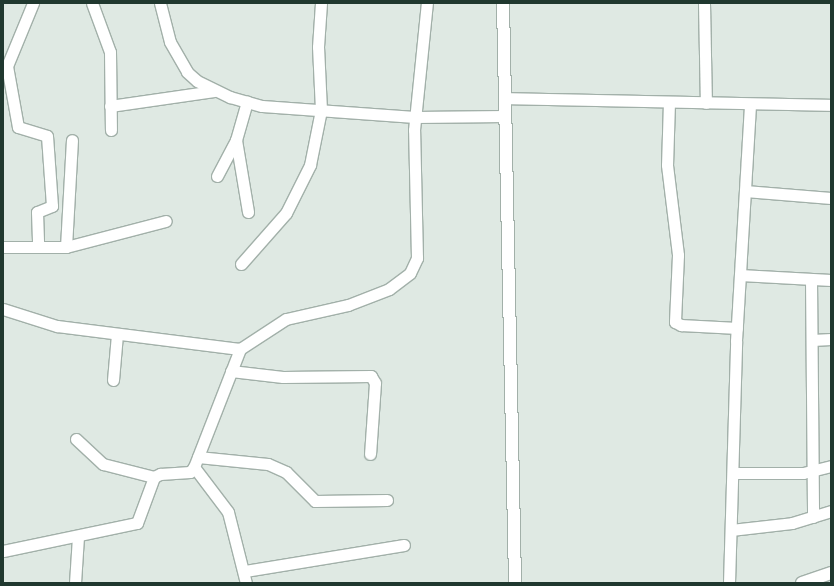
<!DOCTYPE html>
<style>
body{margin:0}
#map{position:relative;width:834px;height:586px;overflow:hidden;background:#dfe9e3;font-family:Mulish,sans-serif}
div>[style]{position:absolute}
.roads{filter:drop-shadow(1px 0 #a2b0a9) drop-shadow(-1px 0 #a2b0a9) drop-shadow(0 1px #a2b0a9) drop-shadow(0 -1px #a2b0a9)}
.street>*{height:11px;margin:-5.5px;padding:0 5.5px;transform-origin:5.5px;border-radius:5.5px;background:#fff}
.secondary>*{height:12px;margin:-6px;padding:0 6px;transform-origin:6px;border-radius:6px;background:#fff}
span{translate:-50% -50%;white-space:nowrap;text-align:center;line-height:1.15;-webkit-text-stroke:3px #eff6f2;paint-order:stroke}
.frame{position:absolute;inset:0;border:4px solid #20382f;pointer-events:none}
</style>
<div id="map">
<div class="roads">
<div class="street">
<i style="left:33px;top:3px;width:68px;rotate:112.4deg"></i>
<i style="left:7px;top:66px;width:62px;rotate:79.8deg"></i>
<i style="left:18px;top:127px;width:30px;rotate:17deg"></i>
<i style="left:47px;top:136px;width:70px;rotate:85.9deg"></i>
<i style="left:52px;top:206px;width:16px;rotate:158deg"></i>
<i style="left:37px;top:212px;width:35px;rotate:88deg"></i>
<i style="left:92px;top:3px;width:52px;rotate:69.8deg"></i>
<i style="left:110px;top:52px;width:78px;rotate:89.3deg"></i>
<i style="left:160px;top:3px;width:40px;rotate:75.6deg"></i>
<i style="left:170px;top:42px;width:34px;rotate:60deg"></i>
<i style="left:187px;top:72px;width:13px;rotate:42deg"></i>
<i style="left:197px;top:81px;width:37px;rotate:26deg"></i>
<i style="left:230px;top:97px;width:33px;rotate:16deg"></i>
<i style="left:262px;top:106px;width:153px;rotate:4.1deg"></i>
<i style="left:415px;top:117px;width:90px;rotate:-0.6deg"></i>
<i style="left:704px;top:3px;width:100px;rotate:88.9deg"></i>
<i style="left:505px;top:98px;width:326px;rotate:1.2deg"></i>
<i style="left:669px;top:102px;width:63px;rotate:91.8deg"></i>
<i style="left:667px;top:165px;width:91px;rotate:83deg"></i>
<i style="left:678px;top:255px;width:67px;rotate:92.6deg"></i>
<i style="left:675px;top:322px;width:7px;rotate:27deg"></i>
<i style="left:681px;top:325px;width:56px;rotate:3.1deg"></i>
<i style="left:110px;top:106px;width:105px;rotate:-8.2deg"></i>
<i style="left:236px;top:140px;width:73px;rotate:80.5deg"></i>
<i style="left:217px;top:176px;width:41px;rotate:-62.2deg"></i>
<i style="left:236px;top:140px;width:40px;rotate:-74deg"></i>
<i style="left:745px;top:191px;width:86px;rotate:4.7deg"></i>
<i style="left:3px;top:247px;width:63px"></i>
<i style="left:66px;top:247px;width:103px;rotate:-14.6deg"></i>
<i style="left:66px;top:247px;width:107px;rotate:-86.8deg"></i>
<i style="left:241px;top:264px;width:68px;rotate:-48.6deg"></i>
<i style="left:286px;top:213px;width:54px;rotate:-63.4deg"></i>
<i style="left:310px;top:165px;width:56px;rotate:-78.7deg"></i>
<i style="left:321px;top:110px;width:63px;rotate:-92.7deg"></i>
<i style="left:318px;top:47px;width:44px;rotate:-86.1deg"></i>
<i style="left:740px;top:275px;width:91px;rotate:3.1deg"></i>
<i style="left:811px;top:279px;width:238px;rotate:89.5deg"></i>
<i style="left:3px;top:309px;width:57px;rotate:17.5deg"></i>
<i style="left:57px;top:326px;width:184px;rotate:7.2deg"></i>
<i style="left:240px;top:349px;width:55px;rotate:-33.1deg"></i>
<i style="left:286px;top:319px;width:64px;rotate:-12.7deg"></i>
<i style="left:348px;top:305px;width:44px;rotate:-21.3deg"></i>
<i style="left:389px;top:289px;width:26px;rotate:-37deg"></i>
<i style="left:410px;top:273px;width:17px;rotate:-65deg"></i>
<i style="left:417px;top:258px;width:128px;rotate:-91.3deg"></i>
<i style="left:414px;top:130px;width:128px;rotate:-84.2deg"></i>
<i style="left:812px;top:340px;width:19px;rotate:-3deg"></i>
<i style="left:231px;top:371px;width:52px;rotate:6.6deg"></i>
<i style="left:283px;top:377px;width:88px;rotate:-0.7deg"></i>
<i style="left:371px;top:376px;width:8px;rotate:60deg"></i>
<i style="left:375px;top:383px;width:71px;rotate:94deg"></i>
<i style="left:113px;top:380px;width:46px;rotate:-85deg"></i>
<i style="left:76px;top:439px;width:37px;rotate:43deg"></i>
<i style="left:103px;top:464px;width:53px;rotate:14.3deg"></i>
<i style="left:198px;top:457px;width:70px;rotate:5.7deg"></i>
<i style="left:268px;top:464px;width:20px;rotate:24deg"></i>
<i style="left:286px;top:472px;width:41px;rotate:45deg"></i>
<i style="left:315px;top:501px;width:72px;rotate:-0.8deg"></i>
<i style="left:194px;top:467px;width:56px;rotate:52.9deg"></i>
<i style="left:228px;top:512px;width:73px;rotate:75.8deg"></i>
<i style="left:733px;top:473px;width:70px"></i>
<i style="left:803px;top:473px;width:29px;rotate:-14deg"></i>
<i style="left:731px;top:530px;width:61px;rotate:-6.5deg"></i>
<i style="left:792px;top:523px;width:41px;rotate:-17.1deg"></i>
<i style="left:3px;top:551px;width:137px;rotate:-11.8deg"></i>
<i style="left:137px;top:523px;width:49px;rotate:-69.7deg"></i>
<i style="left:154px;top:477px;width:7px;rotate:-27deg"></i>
<i style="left:160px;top:474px;width:30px;rotate:-4deg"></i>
<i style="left:190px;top:472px;width:6px;rotate:-51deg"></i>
<i style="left:194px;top:467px;width:127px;rotate:-68.7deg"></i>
<i style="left:245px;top:571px;width:161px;rotate:-9.3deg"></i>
<i style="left:75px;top:583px;width:47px;rotate:-86.3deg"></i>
<i style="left:729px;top:583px;width:242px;rotate:-88.3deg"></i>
<i style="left:736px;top:341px;width:237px;rotate:-86.6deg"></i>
</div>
<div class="secondary">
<i style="left:503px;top:3px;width:580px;rotate:88.81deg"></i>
<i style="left:802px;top:583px;width:31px;rotate:-19deg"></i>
</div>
</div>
<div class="frame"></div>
</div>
